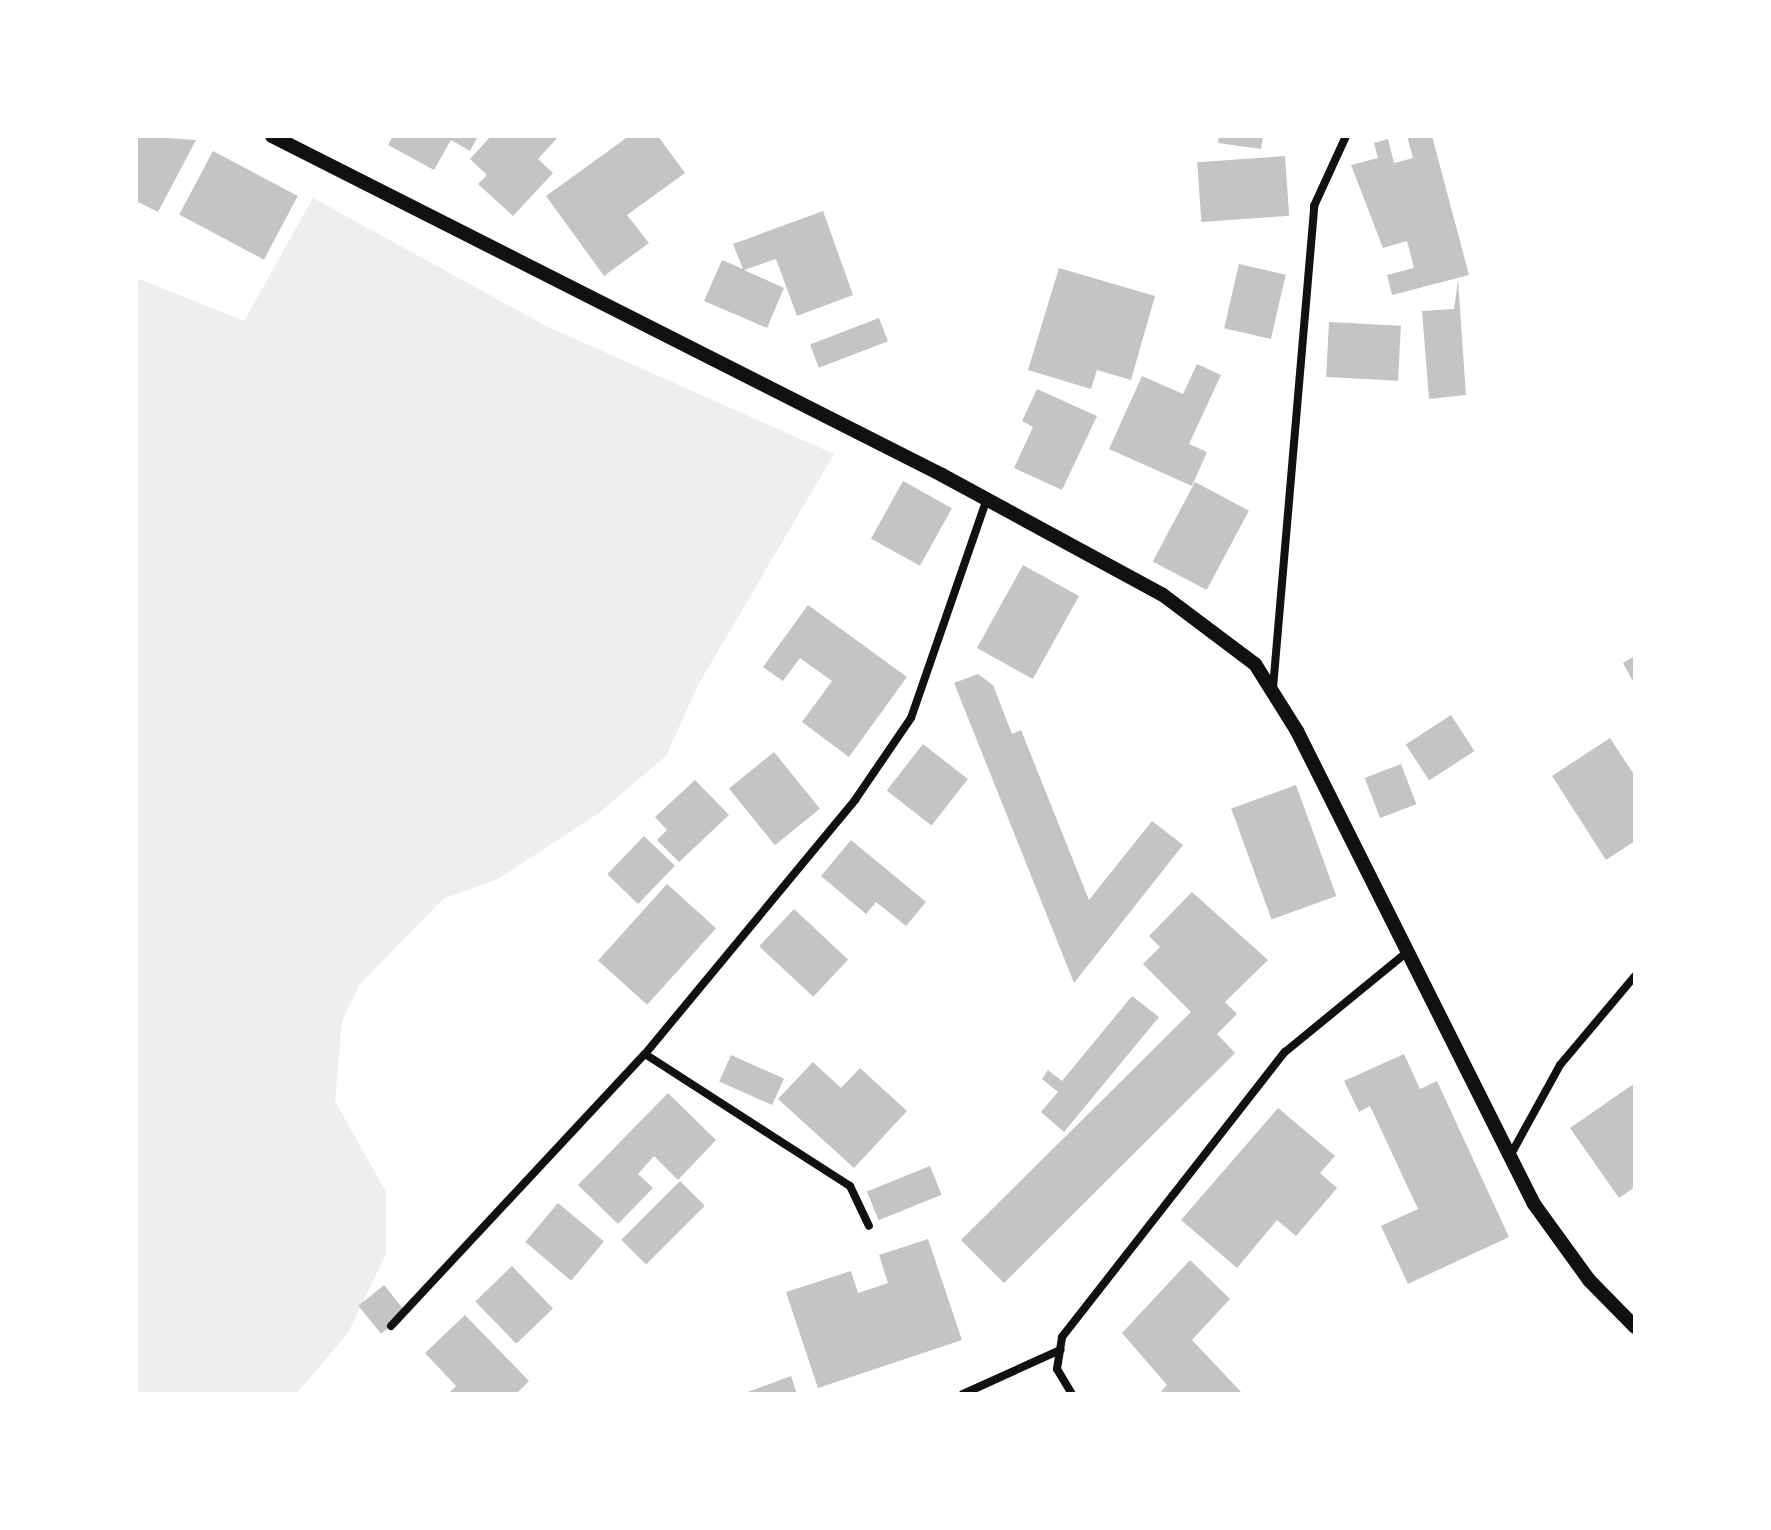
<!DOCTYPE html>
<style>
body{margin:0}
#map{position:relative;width:1771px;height:1530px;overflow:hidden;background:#fff;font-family:Cabin,sans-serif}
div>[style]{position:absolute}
.green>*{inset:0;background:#eee}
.building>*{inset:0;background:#c4c4c4;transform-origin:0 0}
.minor>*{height:8px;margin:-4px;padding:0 4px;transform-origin:4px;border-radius:4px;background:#111}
.tertiary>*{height:14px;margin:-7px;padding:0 7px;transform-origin:7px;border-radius:7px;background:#111}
span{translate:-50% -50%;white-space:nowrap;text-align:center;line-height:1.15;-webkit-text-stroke:6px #fff;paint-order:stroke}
.frame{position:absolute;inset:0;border:138px solid #fff;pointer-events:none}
</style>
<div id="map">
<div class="green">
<i style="clip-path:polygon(313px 198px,548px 327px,834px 454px,698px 685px,666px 756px,599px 813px,498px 879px,443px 899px,360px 984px,342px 1021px,335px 1101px,386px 1192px,386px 1254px,348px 1333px,296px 1394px,136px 1394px,136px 278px,244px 321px)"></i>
</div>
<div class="building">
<i style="clip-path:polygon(136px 136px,196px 140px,158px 212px,136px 201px)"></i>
<i style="clip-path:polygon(393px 136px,478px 136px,470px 151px,451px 140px,434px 170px,388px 145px)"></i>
<i style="clip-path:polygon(491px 136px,559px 136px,538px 159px,553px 173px,513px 216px,478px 184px,487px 175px,470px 159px)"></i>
<i style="clip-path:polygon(629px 136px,658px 136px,685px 173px,627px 215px,649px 243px,604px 276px,546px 196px)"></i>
<i style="clip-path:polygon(1219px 136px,1263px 136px,1261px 149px,1218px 143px)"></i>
<i style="clip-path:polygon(1407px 136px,1432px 136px,1469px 275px,1392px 295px,1387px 275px,1414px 268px,1407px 241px,1383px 248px,1351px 165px,1378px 158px,1374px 143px,1388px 139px,1394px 163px,1413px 158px)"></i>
<i style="left:213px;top:151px;width:96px;height:72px;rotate:28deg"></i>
<i style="left:1285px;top:156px;width:60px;height:88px;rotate:86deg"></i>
<i style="clip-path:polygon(823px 211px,853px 295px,797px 316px,776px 259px,744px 270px,784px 288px,767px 328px,704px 301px,722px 260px,743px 269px,733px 244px)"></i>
<i style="left:1239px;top:264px;width:48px;height:66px;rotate:13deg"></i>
<i style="clip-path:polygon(1059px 268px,1155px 296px,1131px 380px,1097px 370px,1091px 389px,1028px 370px)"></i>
<i style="clip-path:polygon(1458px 280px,1466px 395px,1429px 399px,1422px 311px,1454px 309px)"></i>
<i style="left:879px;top:318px;width:25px;height:74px;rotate:69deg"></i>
<i style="left:1329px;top:322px;width:72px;height:55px;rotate:3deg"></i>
<i style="clip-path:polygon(1197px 364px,1221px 375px,1189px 444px,1207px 452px,1192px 486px,1109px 449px,1142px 376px,1183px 394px)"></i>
<i style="clip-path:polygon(1037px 389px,1097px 416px,1062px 490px,1014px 468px,1033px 427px,1022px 421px)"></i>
<i style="left:903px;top:481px;width:56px;height:66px;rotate:29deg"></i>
<i style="left:1195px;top:482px;width:61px;height:90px;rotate:28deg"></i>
<i style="left:1023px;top:565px;width:64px;height:95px;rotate:29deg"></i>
<i style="clip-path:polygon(808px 605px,907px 677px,849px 757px,802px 722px,832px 681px,800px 658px,783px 681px,763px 667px)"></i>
<i style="clip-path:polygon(1635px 656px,1635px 685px,1623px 663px)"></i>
<i style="clip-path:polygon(978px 674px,993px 685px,1012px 734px,1021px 730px,1089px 900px,1152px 821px,1183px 845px,1074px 983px,954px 683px)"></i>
<i style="left:1451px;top:715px;width:43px;height:54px;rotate:57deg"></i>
<i style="clip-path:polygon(1610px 738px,1635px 776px,1635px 841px,1606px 860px,1552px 776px)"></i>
<i style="left:923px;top:744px;width:57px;height:59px;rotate:38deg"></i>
<i style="left:774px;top:752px;width:73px;height:58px;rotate:51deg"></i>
<i style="left:1401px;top:764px;width:43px;height:39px;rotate:69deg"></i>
<i style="clip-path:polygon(695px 780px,729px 815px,679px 862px,657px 840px,667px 830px,655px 817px)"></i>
<i style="left:1296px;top:785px;width:118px;height:69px;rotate:70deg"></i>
<i style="left:644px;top:836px;width:43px;height:53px;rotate:44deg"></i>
<i style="clip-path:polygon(851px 840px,926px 902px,906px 926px,876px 902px,866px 914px,821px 876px)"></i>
<i style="left:667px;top:884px;width:66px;height:103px;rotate:42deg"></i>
<i style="clip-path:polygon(1192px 892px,1268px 960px,1225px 1002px,1237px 1014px,1217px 1034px,1235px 1053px,1004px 1283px,961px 1240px,1191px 1012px,1143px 964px,1160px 947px,1149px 936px)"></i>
<i style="left:794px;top:909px;width:74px;height:51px;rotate:43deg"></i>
<i style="clip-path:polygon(1132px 996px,1159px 1017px,1064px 1132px,1041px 1112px,1058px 1092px,1042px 1079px,1048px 1070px,1062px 1081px)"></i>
<i style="clip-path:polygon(1404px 1054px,1420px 1089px,1437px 1081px,1509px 1237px,1408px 1284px,1381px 1226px,1418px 1209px,1370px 1106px,1359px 1112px,1344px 1081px)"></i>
<i style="left:731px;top:1055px;width:58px;height:29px;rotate:24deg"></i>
<i style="clip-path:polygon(813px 1062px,841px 1088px,860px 1068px,907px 1111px,854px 1168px,778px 1099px)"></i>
<i style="clip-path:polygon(1635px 1083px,1635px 1187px,1619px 1198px,1570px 1128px)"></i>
<i style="clip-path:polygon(668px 1093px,716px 1140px,678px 1180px,654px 1156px,638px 1174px,653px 1188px,618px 1224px,578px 1185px)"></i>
<i style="clip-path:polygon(1278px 1108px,1335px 1156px,1320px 1173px,1337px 1188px,1296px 1236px,1277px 1220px,1237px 1268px,1181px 1220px)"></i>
<i style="left:930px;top:1166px;width:31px;height:68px;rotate:68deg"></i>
<i style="left:680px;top:1181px;width:35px;height:83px;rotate:45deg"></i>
<i style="left:558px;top:1203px;width:60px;height:51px;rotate:40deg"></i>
<i style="clip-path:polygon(928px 1239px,962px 1340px,818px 1388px,786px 1292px,851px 1271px,858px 1293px,888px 1283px,879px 1255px)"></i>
<i style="clip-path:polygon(1190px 1260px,1230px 1299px,1192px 1340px,1243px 1394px,1159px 1394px,1167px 1385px,1122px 1333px)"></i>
<i style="left:512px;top:1266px;width:59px;height:51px;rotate:46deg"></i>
<i style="left:384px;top:1285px;width:36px;height:33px;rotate:51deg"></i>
<i style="clip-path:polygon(465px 1315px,529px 1381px,516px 1394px,448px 1394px,456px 1386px,425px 1353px)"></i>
<i style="clip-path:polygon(791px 1376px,797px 1394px,742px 1394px)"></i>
</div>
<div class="minor">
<i style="left:1273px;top:688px;width:484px;rotate:-85.1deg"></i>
<i style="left:1314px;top:206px;width:77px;rotate:-65.4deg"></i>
<i style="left:645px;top:1054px;width:244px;rotate:32.8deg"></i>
<i style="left:850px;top:1186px;width:44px;rotate:64.6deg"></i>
<i style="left:1510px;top:1156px;width:104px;rotate:-61.2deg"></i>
<i style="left:1560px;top:1065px;width:116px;rotate:-49.9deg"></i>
<i style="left:391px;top:1326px;width:372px;rotate:-47deg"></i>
<i style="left:645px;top:1054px;width:330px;rotate:-50.4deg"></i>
<i style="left:855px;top:800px;width:99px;rotate:-55.7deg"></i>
<i style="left:911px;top:718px;width:232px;rotate:-70.9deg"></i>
<i style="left:963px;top:1394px;width:107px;rotate:-24.4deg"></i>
<i style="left:1072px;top:1394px;width:29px;rotate:-121deg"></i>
<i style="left:1057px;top:1369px;width:32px;rotate:-81deg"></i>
<i style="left:1062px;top:1337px;width:362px;rotate:-52deg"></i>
<i style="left:1285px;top:1052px;width:158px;rotate:-39.3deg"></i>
</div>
<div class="tertiary">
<i style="left:272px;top:136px;width:751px;rotate:26.84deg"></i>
<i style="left:942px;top:475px;width:251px;rotate:28.5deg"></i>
<i style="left:1163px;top:595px;width:115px;rotate:36.9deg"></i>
<i style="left:1255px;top:664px;width:79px;rotate:57.9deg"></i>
<i style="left:1297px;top:731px;width:529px;rotate:63.39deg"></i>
<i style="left:1534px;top:1204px;width:94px;rotate:54.1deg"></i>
<i style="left:1589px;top:1280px;width:66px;rotate:45.6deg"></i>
</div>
<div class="frame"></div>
</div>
